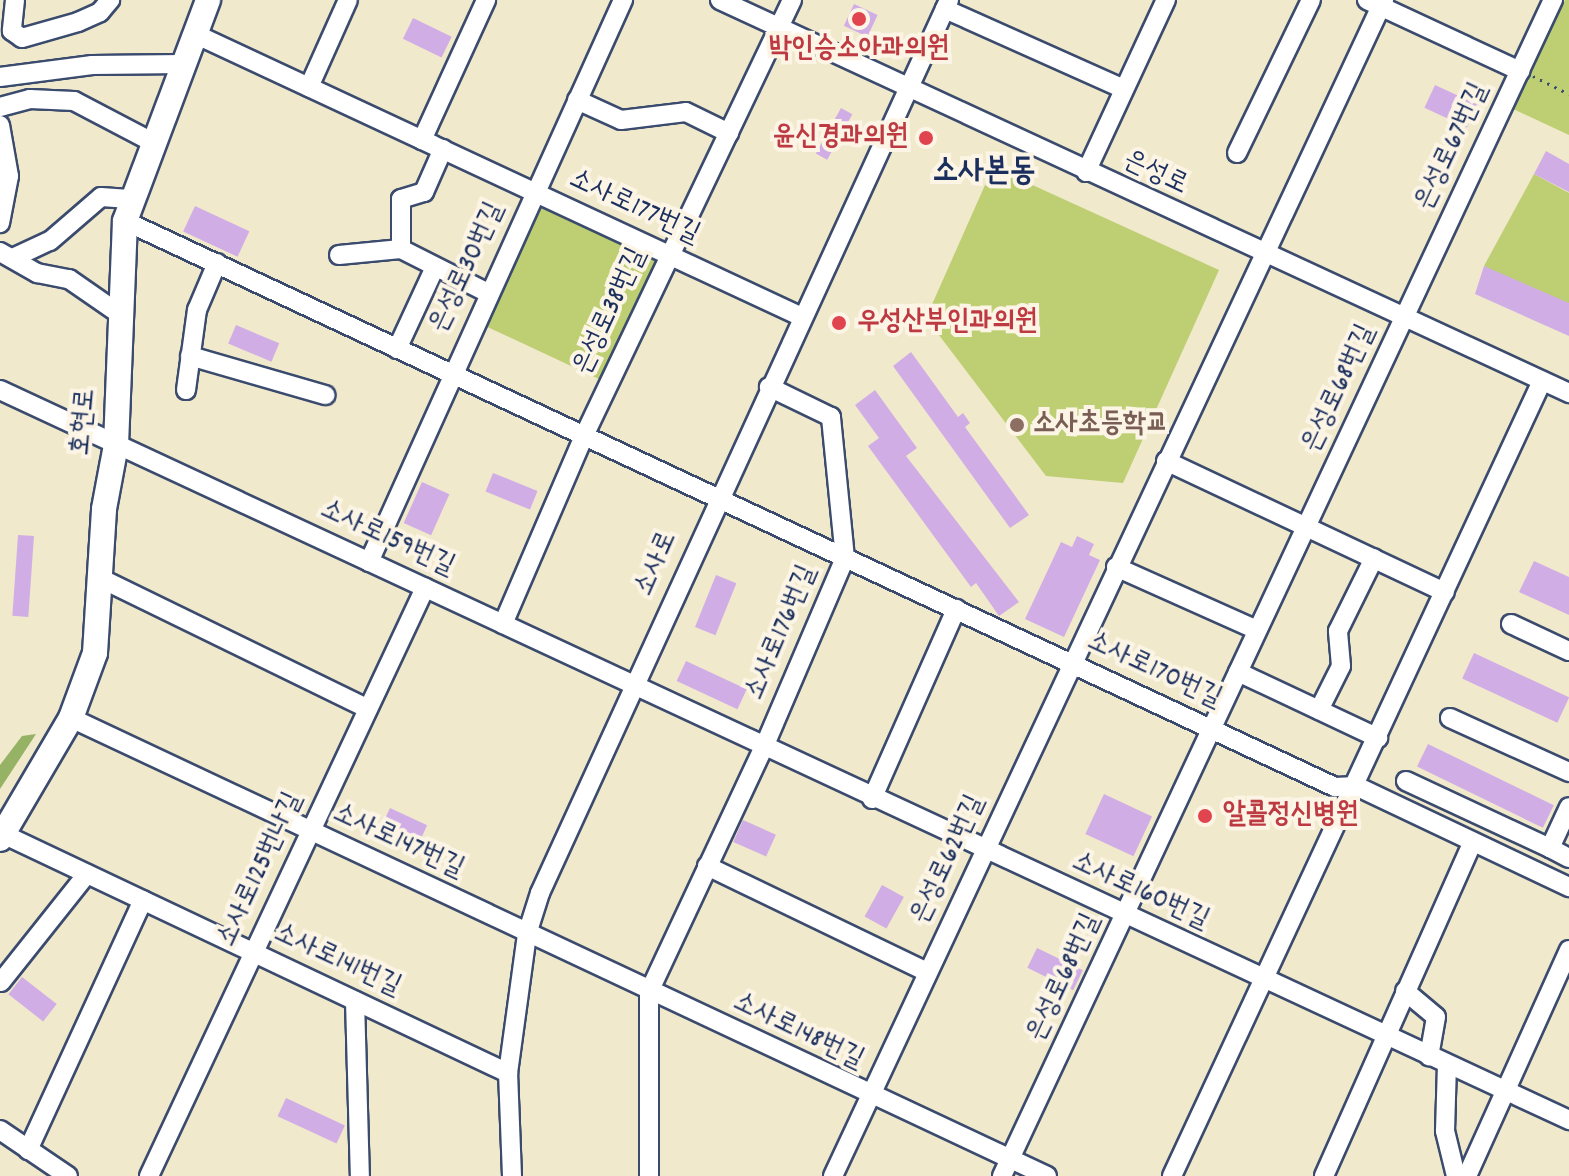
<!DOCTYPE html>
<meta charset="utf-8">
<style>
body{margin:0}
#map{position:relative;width:1569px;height:1176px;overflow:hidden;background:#f0e9cc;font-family:Dekko,"Poor Story",sans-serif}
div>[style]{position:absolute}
.green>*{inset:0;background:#bdcf72;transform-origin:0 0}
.forest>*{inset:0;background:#96b264}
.building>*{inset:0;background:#d1ade6;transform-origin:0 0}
.path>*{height:3px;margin-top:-1.5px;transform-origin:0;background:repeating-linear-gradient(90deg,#3b4b6e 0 2px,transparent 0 8px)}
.roads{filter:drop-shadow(2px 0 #3b4b6e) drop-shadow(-2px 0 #3b4b6e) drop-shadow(0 2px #3b4b6e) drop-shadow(0 -2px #3b4b6e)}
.minor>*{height:18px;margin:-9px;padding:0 9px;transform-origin:9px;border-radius:9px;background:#fff}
.major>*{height:24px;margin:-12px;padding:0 12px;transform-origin:12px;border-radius:12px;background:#fff}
.dots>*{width:22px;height:22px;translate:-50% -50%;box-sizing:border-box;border:4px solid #fcf5e5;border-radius:50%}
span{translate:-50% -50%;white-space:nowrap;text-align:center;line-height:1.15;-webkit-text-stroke:8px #fcf5e5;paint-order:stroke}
.health-label{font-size:28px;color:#be3a42;font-weight:700}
.right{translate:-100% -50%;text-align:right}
.left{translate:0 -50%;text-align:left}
.street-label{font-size:28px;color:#1b2f5e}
.education-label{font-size:28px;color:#785e54;font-weight:700}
.quarter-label{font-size:32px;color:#1b2f5e;font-weight:700}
</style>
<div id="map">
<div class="green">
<i style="clip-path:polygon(1565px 0,1569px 0,1569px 135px,1513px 109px)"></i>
<i style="clip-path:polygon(993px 167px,1219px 270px,1123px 483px,1046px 476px,926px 318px)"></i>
<i style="clip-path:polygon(1534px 174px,1569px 193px,1569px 311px,1484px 266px)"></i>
<i style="left:534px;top:192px;width:149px;height:142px;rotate:25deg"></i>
</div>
<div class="forest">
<i style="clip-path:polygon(36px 734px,0 789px,0 765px,22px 736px)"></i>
</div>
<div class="building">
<i style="left:854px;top:4px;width:26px;height:24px;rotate:25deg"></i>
<i style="left:413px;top:18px;width:43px;height:23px;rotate:26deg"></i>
<i style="left:1435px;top:85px;width:47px;height:25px;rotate:25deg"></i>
<i style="left:841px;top:108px;width:13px;height:52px;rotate:29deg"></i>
<i style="clip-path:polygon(1546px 151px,1569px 164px,1569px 192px,1534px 174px)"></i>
<i style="left:195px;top:206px;width:60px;height:28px;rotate:25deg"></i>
<i style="clip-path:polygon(1484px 266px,1569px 303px,1569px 336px,1475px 294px)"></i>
<i style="left:236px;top:325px;width:47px;height:20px;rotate:23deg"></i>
<i style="clip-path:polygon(911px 352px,958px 417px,963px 413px,970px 423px,965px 427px,1029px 515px,1010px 528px,893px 366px)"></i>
<i style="clip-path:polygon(875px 390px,917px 448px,906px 456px,1019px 602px,999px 616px,976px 583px,971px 587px,868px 446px,879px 438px,855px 405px)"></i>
<i style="left:493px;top:473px;width:48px;height:20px;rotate:22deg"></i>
<i style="left:422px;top:482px;width:30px;height:45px;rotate:24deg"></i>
<i style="left:18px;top:535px;width:16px;height:81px;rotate:4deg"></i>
<i style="clip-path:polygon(1077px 536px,1094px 544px,1089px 555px,1100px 560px,1064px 637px,1025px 619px,1061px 542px,1072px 547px)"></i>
<i style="clip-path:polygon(1534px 561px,1569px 577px,1569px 615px,1519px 592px)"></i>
<i style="left:716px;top:575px;width:22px;height:56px;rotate:22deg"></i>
<i style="left:1474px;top:653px;width:105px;height:28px;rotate:25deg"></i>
<i style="left:686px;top:661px;width:67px;height:22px;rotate:25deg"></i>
<i style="left:1428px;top:744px;width:140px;height:25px;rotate:26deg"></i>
<i style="left:1104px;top:794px;width:53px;height:44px;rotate:25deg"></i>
<i style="left:390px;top:808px;width:41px;height:29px;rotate:25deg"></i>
<i style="left:743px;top:820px;width:36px;height:24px;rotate:24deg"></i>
<i style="left:882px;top:885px;width:25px;height:36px;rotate:29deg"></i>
<i style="left:1037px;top:948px;width:51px;height:22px;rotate:26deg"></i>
<i style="left:22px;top:977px;width:44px;height:22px;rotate:38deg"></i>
<i style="left:286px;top:1098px;width:65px;height:20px;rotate:25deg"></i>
</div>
<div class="path">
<i style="left:1533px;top:76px;width:40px;rotate:26.6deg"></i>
</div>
<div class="roads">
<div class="minor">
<i style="left:15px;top:0;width:31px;rotate:96deg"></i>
<i style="left:12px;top:31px;width:12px;rotate:35deg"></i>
<i style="left:22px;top:38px;width:58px;rotate:-15.9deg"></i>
<i style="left:78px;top:22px;width:24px;rotate:-24deg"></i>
<i style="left:100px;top:12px;width:16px;rotate:-50deg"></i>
<i style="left:720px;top:0;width:936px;rotate:24.84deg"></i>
<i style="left:1367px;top:0;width:169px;rotate:24.9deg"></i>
<i style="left:945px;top:9px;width:196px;rotate:24.1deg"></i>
<i style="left:195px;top:34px;width:670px;rotate:25deg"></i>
<i style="left:0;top:77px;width:93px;rotate:-7.4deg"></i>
<i style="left:92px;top:65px;width:92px;rotate:-0.6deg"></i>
<i style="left:309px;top:87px;width:95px;rotate:-65.9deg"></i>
<i style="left:577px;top:100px;width:48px;rotate:24.4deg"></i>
<i style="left:621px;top:120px;width:65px;rotate:-7deg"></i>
<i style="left:686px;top:112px;width:48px;rotate:26deg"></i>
<i style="left:0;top:107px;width:31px;rotate:-15deg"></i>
<i style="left:30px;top:99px;width:44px;rotate:2.6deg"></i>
<i style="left:74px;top:101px;width:90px;rotate:27.7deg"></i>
<i style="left:0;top:125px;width:52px;rotate:80deg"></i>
<i style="left:9px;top:176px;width:48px;rotate:100.8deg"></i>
<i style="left:422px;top:140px;width:154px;rotate:-65.4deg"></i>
<i style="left:1237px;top:153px;width:170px;rotate:-64.2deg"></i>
<i style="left:1086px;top:172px;width:190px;rotate:-65.1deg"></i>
<i style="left:125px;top:221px;width:1336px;rotate:25.07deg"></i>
<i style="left:1335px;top:787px;width:21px;rotate:-3deg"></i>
<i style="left:1356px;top:786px;width:236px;rotate:25.4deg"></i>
<i style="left:401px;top:249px;width:50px;rotate:-90deg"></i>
<i style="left:401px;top:199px;width:24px;rotate:-17deg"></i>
<i style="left:424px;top:192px;width:47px;rotate:-66.2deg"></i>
<i style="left:0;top:252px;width:43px;rotate:29.6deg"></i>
<i style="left:37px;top:273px;width:33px;rotate:11deg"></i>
<i style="left:69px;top:279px;width:63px;rotate:34.7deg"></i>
<i style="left:339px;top:255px;width:62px;rotate:-5.5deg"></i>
<i style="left:401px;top:249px;width:97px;rotate:26.8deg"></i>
<i style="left:15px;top:257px;width:38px;rotate:-25deg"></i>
<i style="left:50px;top:241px;width:67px;rotate:-40.8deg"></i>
<i style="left:101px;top:197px;width:32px;rotate:4deg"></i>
<i style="left:397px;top:349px;width:90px;rotate:-65.1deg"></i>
<i style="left:190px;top:356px;width:141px;rotate:16.1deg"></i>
<i style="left:0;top:390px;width:1731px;rotate:24.95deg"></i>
<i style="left:186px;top:390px;width:81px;rotate:-82.2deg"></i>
<i style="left:197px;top:310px;width:51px;rotate:-66.9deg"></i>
<i style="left:1166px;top:461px;width:308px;rotate:25.2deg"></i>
<i style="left:369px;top:562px;width:617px;rotate:-65.68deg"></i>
<i style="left:1116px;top:567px;width:154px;rotate:24.1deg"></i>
<i style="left:100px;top:578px;width:298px;rotate:26deg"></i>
<i style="left:503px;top:624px;width:205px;rotate:-66.7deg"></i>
<i style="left:584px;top:436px;width:483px;rotate:-64.5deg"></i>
<i style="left:1511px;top:624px;width:64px;rotate:25deg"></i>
<i style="left:1238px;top:672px;width:155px;rotate:25.2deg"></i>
<i style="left:1319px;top:710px;width:49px;rotate:-63.4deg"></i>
<i style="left:1341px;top:666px;width:35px;rotate:-95deg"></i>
<i style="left:1338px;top:631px;width:81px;rotate:-63.7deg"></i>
<i style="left:71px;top:718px;width:1078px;rotate:25.14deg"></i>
<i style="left:1450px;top:718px;width:131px;rotate:24.4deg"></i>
<i style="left:1406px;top:781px;width:159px;rotate:25deg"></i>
<i style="left:1550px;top:848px;width:45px;rotate:-65.1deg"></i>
<i style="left:872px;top:799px;width:208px;rotate:-66.1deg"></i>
<i style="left:3px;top:834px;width:559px;rotate:25.33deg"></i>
<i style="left:1550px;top:848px;width:21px;rotate:28deg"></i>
<i style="left:707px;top:866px;width:244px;rotate:25.7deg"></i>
<i style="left:1px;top:982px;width:138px;rotate:-51.5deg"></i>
<i style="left:1405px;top:991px;width:40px;rotate:40deg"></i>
<i style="left:1436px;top:1017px;width:40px;rotate:100deg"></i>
<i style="left:355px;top:1001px;width:175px;rotate:88.4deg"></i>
<i style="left:1447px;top:1064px;width:67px;rotate:91.7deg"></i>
<i style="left:1445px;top:1131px;width:46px;rotate:76.3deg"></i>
<i style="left:0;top:1130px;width:82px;rotate:34.1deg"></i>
<i style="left:28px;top:1150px;width:275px;rotate:-65.3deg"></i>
<i style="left:149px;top:1176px;width:650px;rotate:-64.86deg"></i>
<i style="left:512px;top:1176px;width:103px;rotate:-92.2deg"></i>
<i style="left:508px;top:1073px;width:140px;rotate:-82.2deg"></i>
<i style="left:527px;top:934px;width:43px;rotate:-72.4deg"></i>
<i style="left:540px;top:893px;width:982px;rotate:-65.39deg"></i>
<i style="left:649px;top:1176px;width:184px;rotate:-90deg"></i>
<i style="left:649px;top:992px;width:271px;rotate:-64.9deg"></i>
<i style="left:764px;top:747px;width:206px;rotate:-66.8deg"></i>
<i style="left:845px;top:558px;width:142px;rotate:-95.7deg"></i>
<i style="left:831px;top:417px;width:69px;rotate:-154.2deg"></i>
<i style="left:833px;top:1176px;width:1299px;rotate:-64.9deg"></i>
<i style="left:1002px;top:1176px;width:1299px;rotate:-64.9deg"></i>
<i style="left:1172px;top:1176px;width:877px;rotate:-65.04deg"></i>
<i style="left:1324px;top:1176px;width:366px;rotate:-66deg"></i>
<i style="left:1467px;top:1176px;width:248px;rotate:-65.7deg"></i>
</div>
<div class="major">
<i style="left:0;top:839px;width:140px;rotate:-59.6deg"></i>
<i style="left:71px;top:718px;width:69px;rotate:-69.7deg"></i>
<i style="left:95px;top:653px;width:144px;rotate:-86.4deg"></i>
<i style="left:104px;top:509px;width:65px;rotate:-79.4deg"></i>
<i style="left:116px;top:445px;width:224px;rotate:-87.7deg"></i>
<i style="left:125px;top:221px;width:236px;rotate:-69.4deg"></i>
</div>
</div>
<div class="dots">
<i style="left:859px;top:19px;background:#e0444e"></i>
<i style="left:926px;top:138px;background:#e0444e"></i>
<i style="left:839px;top:323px;background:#e0444e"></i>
<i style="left:1017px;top:425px;background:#8d6e63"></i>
<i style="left:1205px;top:816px;background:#e0444e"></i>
</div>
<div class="health-label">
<span style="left:859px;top:50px">박인승소아과의원</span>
<span class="right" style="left:908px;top:138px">윤신경과의원</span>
<span class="left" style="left:857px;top:323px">우성산부인과의원</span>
<span class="left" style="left:1223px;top:816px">알콜정신병원</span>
</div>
<div class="street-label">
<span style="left:1453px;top:147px;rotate:-65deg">은성로67번길</span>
<span style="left:1155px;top:174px;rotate:25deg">은성로</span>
<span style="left:634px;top:208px;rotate:25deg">소사로177번길</span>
<span style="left:468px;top:268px;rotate:-65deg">은성로30번길</span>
<span style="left:611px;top:312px;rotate:-65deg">은성로38번길</span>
<span style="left:1340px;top:389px;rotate:-65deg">은성로68번길</span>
<span style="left:85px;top:422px;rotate:-85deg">호현로</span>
<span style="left:387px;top:539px;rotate:25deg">소사로159번길</span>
<span style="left:657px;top:564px;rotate:-66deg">소사로</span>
<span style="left:782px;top:633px;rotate:-67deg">소사로176번길</span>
<span style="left:1154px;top:671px;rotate:25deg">소사로170번길</span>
<span style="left:398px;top:842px;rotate:25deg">소사로147번길</span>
<span style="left:949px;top:860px;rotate:-65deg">은성로62번길</span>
<span style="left:261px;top:870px;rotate:-65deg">소사로125번나길</span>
<span style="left:1140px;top:892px;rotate:25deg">소사로160번길</span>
<span style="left:337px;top:961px;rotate:25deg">소사로141번길</span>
<span style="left:1065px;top:978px;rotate:-65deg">은성로68번길</span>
<span style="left:798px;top:1032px;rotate:26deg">소사로148번길</span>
</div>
<div class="education-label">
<span class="left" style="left:1033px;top:425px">소사초등학교</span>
</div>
<div class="quarter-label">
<span style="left:984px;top:173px">소사본동</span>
</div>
</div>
